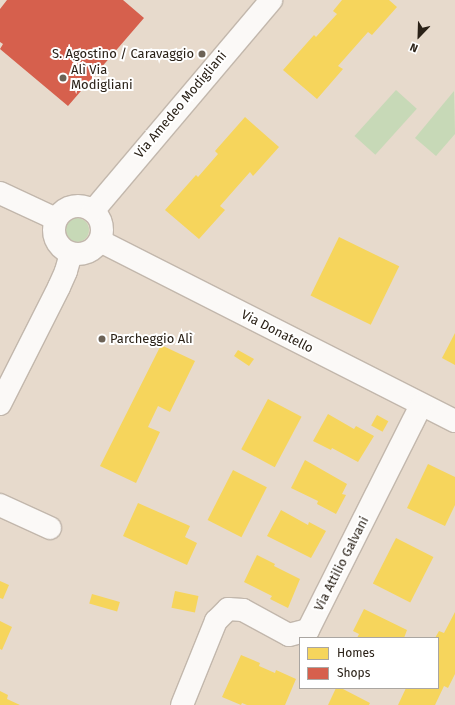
<!DOCTYPE html>
<meta charset="utf-8">
<style>
body{margin:0}
#map{position:relative;width:455px;height:705px;overflow:hidden;background:#e7dacc;font-family:"Fira Sans",sans-serif}
div>[style]{position:absolute}
.green>*{inset:0;background:#c7d9b7;transform-origin:0 0}
.round{border-radius:50%}
.homes>*{inset:0;background:#f6d55c;transform-origin:0 0}
.shops>*{inset:0;background:#d6604d}
.roads{filter:drop-shadow(1px 0 #c2b7ac) drop-shadow(-1px 0 #c2b7ac) drop-shadow(0 1px #c2b7ac) drop-shadow(0 -1px #c2b7ac)}
.minor>*{height:22px;margin:-11px;padding:0 11px;transform-origin:11px;border-radius:11px;background:#fbf9f7}
.minor>.ring{margin:-11px;padding:0;box-sizing:content-box;background:none;border:22px solid #fbf9f7;border-radius:50%}
.dots>*{width:11px;height:11px;translate:-50% -50%;box-sizing:border-box;border:2px solid #fff;border-radius:50%}
span{translate:-50% -50%;white-space:nowrap;text-align:center;line-height:1.15;-webkit-text-stroke:4px #fff;paint-order:stroke}
.poi-label{font-size:13px;color:#2a2117}
.right{translate:-100% -50%;text-align:right}
.left{translate:0 -50%;text-align:left}
.street-label{font-size:13px;color:#2a2117}
.legend{position:absolute;left:299px;top:637px;width:140px;height:52px;box-sizing:border-box;background:#fff;border:1px solid #aaa6a2;margin:0;padding:5px 7px;list-style:none;font-size:12px;color:#2a2117}
.legend li{display:flex;align-items:center;gap:8px;height:20px}
.legend b{width:20px;border:1px solid #aaa6a2}
.north{position:absolute;left:399px;top:16px;width:40px;height:40px;-webkit-text-stroke:3px #fff;paint-order:stroke;rotate:203deg;font-size:11px;font-weight:700;line-height:16px;text-align:center;color:#2a2117}
.north::after{content:'';display:block;margin:auto;width:14px;height:18px;background:#2a2117;clip-path:polygon(50% 0,100% 100%,50% 72%,0 100%)}
</style>
<div id="map">
<div class="green">
<i style="left:396px;top:90px;width:28px;height:62px;rotate:42deg"></i>
<i style="clip-path:polygon(454px 91px,455px 134px,436px 156px,415px 138px)"></i>
<i class="round" style="left:65px;top:218px;width:24px;height:24px"></i>
</div>
<div class="homes">
<i style="clip-path:polygon(342px 0,389px 0,397px 7px,372px 35px,368px 32px,338px 66px,343px 69px,317px 99px,283px 70px,314px 35px,316px 37px,337px 14px,333px 11px)"></i>
<i style="clip-path:polygon(245px 117px,279px 147px,253px 176px,250px 172px,220px 206px,225px 210px,199px 239px,165px 210px,196px 175px,198px 177px,218px 154px,215px 151px)"></i>
<i style="left:339px;top:237px;width:67px;height:65px;rotate:26deg"></i>
<i style="clip-path:polygon(455px 333px,455px 365px,442px 358px)"></i>
<i style="clip-path:polygon(161px 345px,195px 361px,170px 412px,158px 406px,148px 427px,160px 432px,136px 483px,100px 466px)"></i>
<i style="clip-path:polygon(238px 350px,254px 359px,249px 366px,234px 356px)"></i>
<i style="left:268px;top:399px;width:38px;height:57px;rotate:28deg"></i>
<i style="clip-path:polygon(328px 414px,354px 429px,356px 426px,374px 436px,358px 462px,332px 448px,331px 450px,313px 441px)"></i>
<i style="left:377px;top:415px;width:13px;height:12px;rotate:29deg"></i>
<i style="clip-path:polygon(305px 460px,347px 484px,342px 494px,346px 495px,336px 514px,317px 504px,318px 501px,291px 488px)"></i>
<i style="clip-path:polygon(428px 464px,455px 477px,455px 505px,445px 526px,407px 508px)"></i>
<i style="left:233px;top:470px;width:38px;height:56px;rotate:27deg"></i>
<i style="clip-path:polygon(138px 503px,190px 526px,185px 537px,197px 543px,187px 565px,123px 536px)"></i>
<i style="clip-path:polygon(281px 510px,308px 525px,309px 522px,326px 531px,311px 558px,267px 536px)"></i>
<i style="left:396px;top:538px;width:42px;height:51px;rotate:27deg"></i>
<i style="clip-path:polygon(257px 555px,275px 564px,274px 566px,300px 579px,288px 608px,270px 599px,272px 596px,244px 582px)"></i>
<i style="clip-path:polygon(0 581px,9px 585px,3px 599px,0 598px)"></i>
<i style="left:175px;top:591px;width:24px;height:17px;rotate:12deg"></i>
<i style="left:92px;top:594px;width:29px;height:10px;rotate:16deg"></i>
<i style="clip-path:polygon(364px 609px,407px 630px,404px 638px,357px 638px,359px 634px,353px 631px)"></i>
<i style="clip-path:polygon(455px 612px,455px 674px,448px 688px,444px 686px,435px 705px,398px 705px,406px 688px,438px 688px,438px 638px,435px 638px,439px 631px,444px 633px)"></i>
<i style="clip-path:polygon(0 621px,12px 627px,2px 650px,0 649px)"></i>
<i style="clip-path:polygon(241px 655px,260px 663px,259px 666px,275px 673px,276px 670px,296px 679px,285px 705px,247px 705px,242px 703px,241px 705px,222px 697px)"></i>
<i style="clip-path:polygon(336px 688px,341px 688px,370px 703px,369px 705px,328px 705px)"></i>
<i style="clip-path:polygon(0 691px,8px 695px,7px 699px,20px 705px,0 705px)"></i>
</div>
<div class="shops">
<i style="clip-path:polygon(7px 0,123px 0,144px 18px,68px 106px,0 49px,3px 44px,0 42px,0 9px)"></i>
</div>
<div class="roads">
<div class="minor">
<i style="left:0;top:193px;width:62px;rotate:24.9deg"></i>
<i class="ring" style="left:54px;top:206px;width:26px;height:26px"></i>
<i style="left:93px;top:211px;width:276px;rotate:-49.8deg"></i>
<i style="left:100px;top:241px;width:398px;rotate:26.9deg"></i>
<i style="left:0;top:404px;width:131px;rotate:-63.2deg"></i>
<i style="left:59px;top:287px;width:17px;rotate:-66deg"></i>
<i style="left:66px;top:271px;width:18px;rotate:-74deg"></i>
<i style="left:0;top:505px;width:55px;rotate:24.7deg"></i>
<i style="left:182px;top:705px;width:91px;rotate:-68deg"></i>
<i style="left:216px;top:621px;width:17px;rotate:-45deg"></i>
<i style="left:228px;top:609px;width:15px;rotate:4deg"></i>
<i style="left:243px;top:610px;width:52px;rotate:28.5deg"></i>
<i style="left:289px;top:635px;width:20px;rotate:-15deg"></i>
<i style="left:308px;top:630px;width:252px;rotate:-63.3deg"></i>
</div>
</div>
<div class="dots">
<i style="left:202px;top:54px;background:#6c6256"></i>
<i style="left:63px;top:78px;background:#6c6256"></i>
<i style="left:102px;top:339px;background:#6c6256"></i>
</div>
<div class="poi-label">
<span class="right" style="left:194px;top:54px">S. Agostino / Caravaggio</span>
<span class="left" style="left:71px;top:78px">Alì Via<br>Modigliani</span>
<span class="left" style="left:110px;top:339px">Parcheggio Alì</span>
</div>
<div class="street-label">
<span style="left:181px;top:105px;rotate:-50deg">Via Amedeo Modigliani</span>
<span style="left:277px;top:332px;rotate:27deg">Via Donatello</span>
<span style="left:342px;top:564px;rotate:-63deg">Via Attilio Galvani</span>
</div>
<ul class="legend">
<li><b style="height:11px;background:#f6d55c"></b>Homes</li>
<li><b style="height:11px;background:#d6604d"></b>Shops</li>
</ul>
<div class="north">N</div>
</div>
